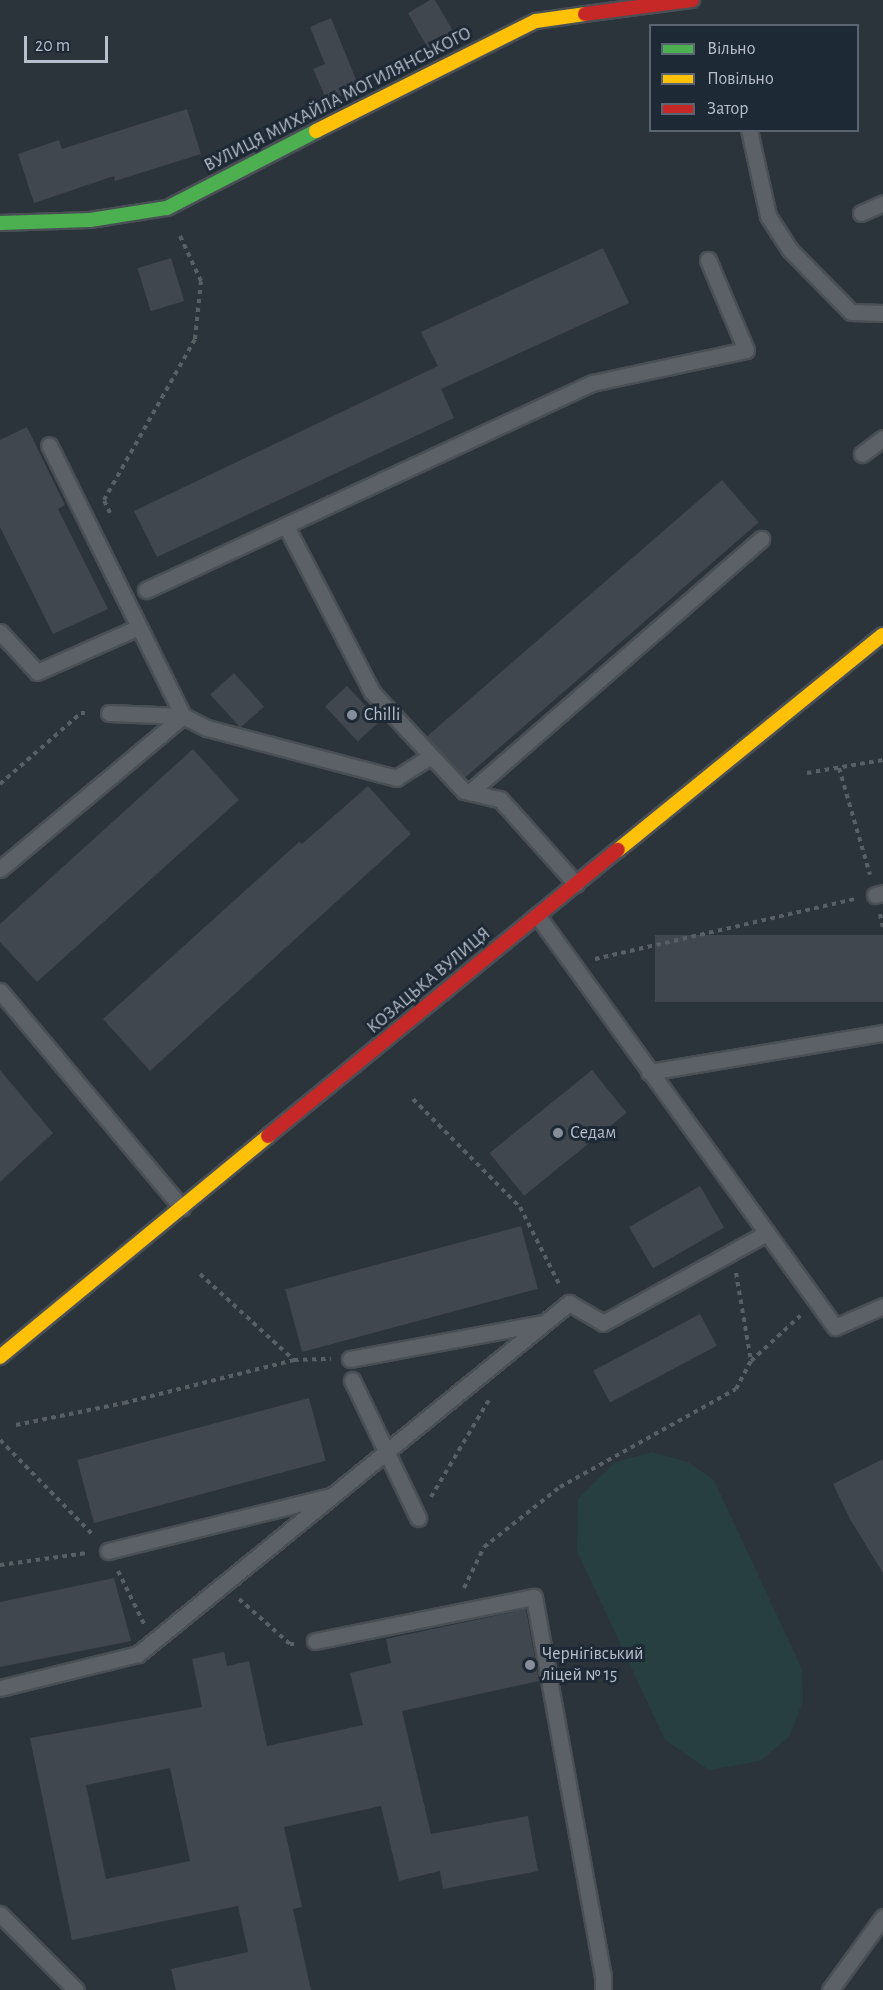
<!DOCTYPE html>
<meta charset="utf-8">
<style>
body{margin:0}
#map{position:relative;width:883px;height:1990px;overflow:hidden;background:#2b333b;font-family:"Alegreya Sans",sans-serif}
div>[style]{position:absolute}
.green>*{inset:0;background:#283f41}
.building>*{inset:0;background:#41474e;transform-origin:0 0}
.path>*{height:4px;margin-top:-2px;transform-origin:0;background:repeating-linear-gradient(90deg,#596065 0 4.5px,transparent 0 9px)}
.roads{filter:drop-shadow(2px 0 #494f55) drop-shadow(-2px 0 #494f55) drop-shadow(0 2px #494f55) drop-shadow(0 -2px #494f55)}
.lane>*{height:15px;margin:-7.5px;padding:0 7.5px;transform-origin:7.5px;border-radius:7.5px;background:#5c6168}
.fast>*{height:14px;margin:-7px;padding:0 7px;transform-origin:7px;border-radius:7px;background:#4caf50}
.slow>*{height:14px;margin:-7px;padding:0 7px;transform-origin:7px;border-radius:7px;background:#ffc107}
.jam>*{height:14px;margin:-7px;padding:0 7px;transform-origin:7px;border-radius:7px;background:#c62828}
.dots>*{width:16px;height:16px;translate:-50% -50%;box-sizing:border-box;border:3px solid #1e2936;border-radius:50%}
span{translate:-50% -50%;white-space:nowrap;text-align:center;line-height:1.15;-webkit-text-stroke:6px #1e2936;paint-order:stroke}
.street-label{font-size:18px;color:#b6bfcb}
.poi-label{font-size:18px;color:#b6bfcb}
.left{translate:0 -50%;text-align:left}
.legend{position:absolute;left:649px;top:24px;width:210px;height:108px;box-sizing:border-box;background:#1e2936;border:2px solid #5b6572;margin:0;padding:8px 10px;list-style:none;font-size:18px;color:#b6bfcb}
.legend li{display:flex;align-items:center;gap:12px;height:30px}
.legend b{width:30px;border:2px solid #5b6572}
.scale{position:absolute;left:24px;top:36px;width:84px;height:27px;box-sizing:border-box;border:3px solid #b6bfcb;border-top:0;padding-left:8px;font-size:18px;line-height:21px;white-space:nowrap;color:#b6bfcb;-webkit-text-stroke:4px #1e2936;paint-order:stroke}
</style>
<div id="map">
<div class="green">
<i style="clip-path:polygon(652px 1452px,688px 1462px,714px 1480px,802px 1669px,803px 1701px,790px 1736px,760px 1761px,709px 1770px,665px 1740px,577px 1551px,578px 1499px,615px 1462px)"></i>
</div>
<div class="building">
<i style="clip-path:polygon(430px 0,435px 0,457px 38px,430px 52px,408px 13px)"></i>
<i style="clip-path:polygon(331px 18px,359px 87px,328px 103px,313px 69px,325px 64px,310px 27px)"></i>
<i style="clip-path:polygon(187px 109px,201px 154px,115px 181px,114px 176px,34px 203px,18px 154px,59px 140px,62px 149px)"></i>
<i style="clip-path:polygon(603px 248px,629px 303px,441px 389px,454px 418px,157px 557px,134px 511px,438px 366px,421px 332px)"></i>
<i style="left:171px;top:258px;width:45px;height:35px;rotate:73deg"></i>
<i style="clip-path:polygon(27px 427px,65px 505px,58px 509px,108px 609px,53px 634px,0 527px,0 440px)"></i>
<i style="left:722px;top:480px;width:56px;height:391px;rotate:49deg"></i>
<i style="left:234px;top:673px;width:45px;height:32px;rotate:48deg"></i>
<i style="left:347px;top:686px;width:48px;height:30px;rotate:47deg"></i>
<i style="clip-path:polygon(193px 749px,239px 800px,37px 982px,0 942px,0 924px)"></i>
<i style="clip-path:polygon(368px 786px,411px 834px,150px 1071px,103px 1019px,299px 842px,302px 844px)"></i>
<i style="left:883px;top:935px;width:67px;height:228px;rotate:90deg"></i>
<i style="clip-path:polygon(0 1070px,53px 1133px,0 1182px)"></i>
<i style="left:592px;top:1070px;width:55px;height:132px;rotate:51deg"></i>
<i style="left:700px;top:1186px;width:48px;height:82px;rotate:60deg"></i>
<i style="left:521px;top:1226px;width:65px;height:244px;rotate:75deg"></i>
<i style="left:700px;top:1314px;width:36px;height:121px;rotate:62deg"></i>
<i style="left:309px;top:1398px;width:65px;height:240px;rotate:75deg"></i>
<i style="clip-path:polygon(883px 1459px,883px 1573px,850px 1519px,833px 1484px)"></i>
<i style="clip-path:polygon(114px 1578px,131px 1641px,0 1667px,0 1602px)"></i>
<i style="clip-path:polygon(evenodd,526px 1609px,539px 1681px,402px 1711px,431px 1834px,528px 1816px,538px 1871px,443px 1889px,440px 1871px,399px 1881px,381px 1806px,284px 1827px,302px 1907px,293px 1909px,311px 1990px,176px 1990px,171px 1969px,248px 1952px,238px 1906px,72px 1940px,30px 1738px,202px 1707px,192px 1659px,224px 1652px,227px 1666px,249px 1661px,267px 1746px,363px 1725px,350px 1673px,391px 1663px,386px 1639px,526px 1609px,170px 1768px,190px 1861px,106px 1879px,86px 1785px,170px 1768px)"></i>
</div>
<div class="path">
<i style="left:110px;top:513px;width:14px;rotate:-115deg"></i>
<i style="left:104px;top:500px;width:185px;rotate:-60.5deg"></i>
<i style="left:195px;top:339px;width:58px;rotate:-84.1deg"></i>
<i style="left:201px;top:281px;width:50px;rotate:-115deg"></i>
<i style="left:839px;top:768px;width:111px;rotate:73.8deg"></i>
<i style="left:807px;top:773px;width:77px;rotate:-9.7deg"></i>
<i style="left:0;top:784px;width:108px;rotate:-41.2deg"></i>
<i style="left:81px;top:713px;width:9px"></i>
<i style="left:880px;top:914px;width:14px;rotate:78deg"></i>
<i style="left:595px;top:959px;width:266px;rotate:-13deg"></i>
<i style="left:413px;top:1099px;width:152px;rotate:45.3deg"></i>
<i style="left:520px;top:1207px;width:86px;rotate:63.1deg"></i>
<i style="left:736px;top:1273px;width:89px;rotate:80.3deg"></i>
<i style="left:200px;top:1274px;width:127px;rotate:42.5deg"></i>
<i style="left:294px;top:1360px;width:37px;rotate:-2deg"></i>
<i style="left:16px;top:1425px;width:110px;rotate:-11.5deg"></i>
<i style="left:124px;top:1403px;width:175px;rotate:-14.2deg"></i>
<i style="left:0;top:1440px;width:134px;rotate:45.6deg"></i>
<i style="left:431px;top:1497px;width:115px;rotate:-59.2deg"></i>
<i style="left:0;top:1565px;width:88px;rotate:-7.9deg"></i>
<i style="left:118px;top:1571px;width:59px;rotate:63.9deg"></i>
<i style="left:464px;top:1588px;width:46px;rotate:-64deg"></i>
<i style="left:484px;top:1547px;width:97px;rotate:-38.3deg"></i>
<i style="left:560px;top:1487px;width:201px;rotate:-29.1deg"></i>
<i style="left:736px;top:1389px;width:32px;rotate:-62deg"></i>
<i style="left:751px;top:1361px;width:67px;rotate:-42.6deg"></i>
<i style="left:239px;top:1599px;width:68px;rotate:41.4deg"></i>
<i style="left:290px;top:1644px;width:5px"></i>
</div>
<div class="roads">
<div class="lane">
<i style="left:749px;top:130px;width:88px;rotate:77.5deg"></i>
<i style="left:768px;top:216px;width:40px;rotate:57.1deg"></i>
<i style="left:790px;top:250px;width:87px;rotate:45.5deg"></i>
<i style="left:851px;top:312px;width:32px;rotate:2deg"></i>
<i style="left:861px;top:213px;width:24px;rotate:-24deg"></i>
<i style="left:862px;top:454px;width:26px;rotate:-37deg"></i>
<i style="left:286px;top:526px;width:187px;rotate:62.6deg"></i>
<i style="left:372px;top:692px;width:135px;rotate:47.1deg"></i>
<i style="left:464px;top:791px;width:37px;rotate:13deg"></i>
<i style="left:500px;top:799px;width:114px;rotate:48.2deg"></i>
<i style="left:146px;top:590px;width:492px;rotate:-24.9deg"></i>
<i style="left:592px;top:383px;width:157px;rotate:-12.1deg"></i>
<i style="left:746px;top:350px;width:98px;rotate:-112.9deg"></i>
<i style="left:0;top:632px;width:54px;rotate:47.2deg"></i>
<i style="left:37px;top:672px;width:111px;rotate:-23.8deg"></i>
<i style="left:109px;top:713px;width:74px;rotate:2.3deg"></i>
<i style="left:183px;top:716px;width:27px;rotate:27deg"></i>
<i style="left:207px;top:728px;width:196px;rotate:14.8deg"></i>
<i style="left:396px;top:778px;width:41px;rotate:-32.2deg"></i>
<i style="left:470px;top:792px;width:386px;rotate:-41deg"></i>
<i style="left:0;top:869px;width:239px;rotate:-39.9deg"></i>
<i style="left:183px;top:716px;width:302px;rotate:-116.3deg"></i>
<i style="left:875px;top:895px;width:8px;rotate:-14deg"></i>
<i style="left:537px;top:915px;width:508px;rotate:54.12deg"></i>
<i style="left:835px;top:1327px;width:52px;rotate:-23.6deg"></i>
<i style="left:0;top:991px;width:283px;rotate:50deg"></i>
<i style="left:649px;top:1072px;width:237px;rotate:-9.5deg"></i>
<i style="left:350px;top:1359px;width:196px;rotate:-10.6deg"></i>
<i style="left:352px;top:1380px;width:153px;rotate:64.4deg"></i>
<i style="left:108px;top:1551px;width:226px;rotate:-13.9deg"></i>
<i style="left:315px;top:1641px;width:223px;rotate:-11.4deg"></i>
<i style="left:534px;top:1597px;width:384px;rotate:79.7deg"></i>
<i style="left:603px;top:1975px;width:15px;rotate:90deg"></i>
<i style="left:0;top:1688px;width:142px;rotate:-13.8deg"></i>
<i style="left:138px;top:1654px;width:556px;rotate:-39.16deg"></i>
<i style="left:569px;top:1303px;width:39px;rotate:30deg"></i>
<i style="left:603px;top:1323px;width:187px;rotate:-28.8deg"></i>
<i style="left:0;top:1914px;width:107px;rotate:45deg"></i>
<i style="left:830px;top:1990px;width:90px;rotate:-54deg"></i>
</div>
<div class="fast">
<i style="left:0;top:223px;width:90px;rotate:-1.9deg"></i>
<i style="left:90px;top:220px;width:78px;rotate:-8.9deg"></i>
<i style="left:167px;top:208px;width:168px;rotate:-27.3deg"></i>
</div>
<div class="slow">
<i style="left:316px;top:131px;width:246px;rotate:-26.6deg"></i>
<i style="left:536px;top:21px;width:49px;rotate:-8.1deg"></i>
<i style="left:618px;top:850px;width:341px;rotate:-39.1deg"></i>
<i style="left:0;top:1357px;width:347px;rotate:-39.5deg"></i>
</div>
<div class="jam">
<i style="left:585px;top:14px;width:108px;rotate:-7.5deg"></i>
<i style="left:268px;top:1136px;width:452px;rotate:-39.3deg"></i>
</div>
</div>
<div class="dots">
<i style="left:352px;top:715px;background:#858e99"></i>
<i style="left:558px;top:1133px;background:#858e99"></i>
<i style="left:530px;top:1665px;background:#858e99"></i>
</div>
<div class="street-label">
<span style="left:338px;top:100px;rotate:-27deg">ВУЛИЦЯ МИХАЙЛА МОГИЛЯНСЬКОГО</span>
<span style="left:429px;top:981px;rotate:-40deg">КОЗАЦЬКА ВУЛИЦЯ</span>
</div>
<div class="poi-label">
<span class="left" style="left:364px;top:715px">Chilli</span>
<span class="left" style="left:570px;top:1133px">Седам</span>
<span class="left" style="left:542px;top:1665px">Чернігівський<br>ліцей № 15</span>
</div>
<ul class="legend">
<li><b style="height:8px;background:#4caf50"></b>Вільно</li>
<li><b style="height:8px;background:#ffc107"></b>Повільно</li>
<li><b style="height:8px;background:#c62828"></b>Затор</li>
</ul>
<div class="scale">20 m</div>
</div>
